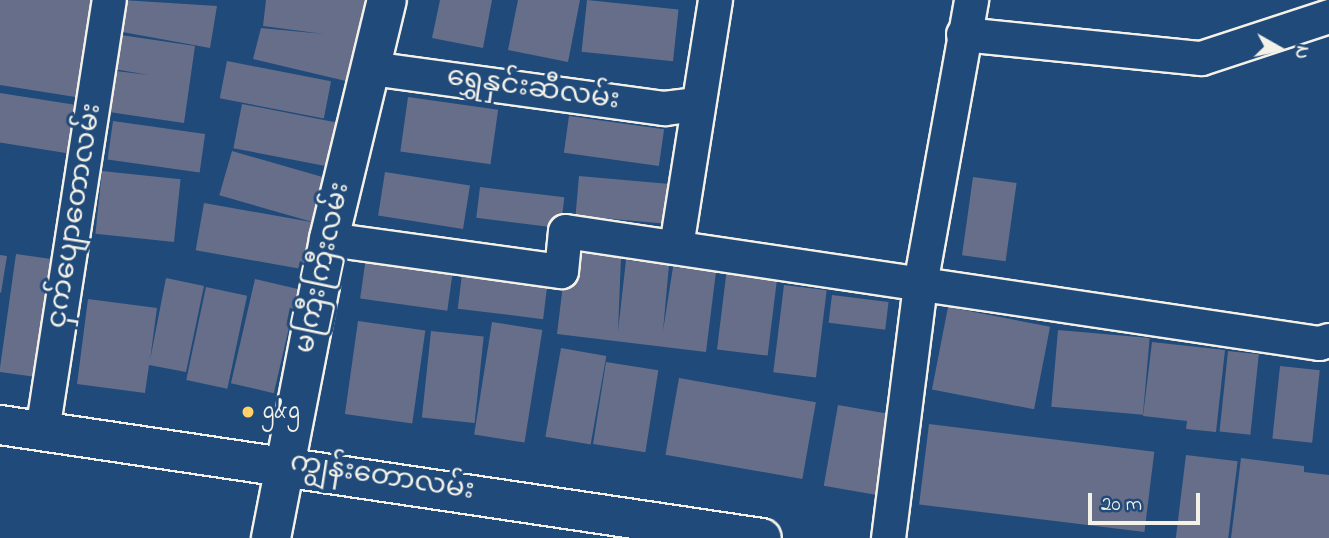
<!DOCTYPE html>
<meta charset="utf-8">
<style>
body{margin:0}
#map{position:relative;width:1329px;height:538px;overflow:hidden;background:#1f4a7a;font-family:"Indie Flower","Noto Sans Myanmar",sans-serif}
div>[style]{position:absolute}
.building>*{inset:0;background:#676e89;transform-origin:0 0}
.roads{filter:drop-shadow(2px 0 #f4f1e8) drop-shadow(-2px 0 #f4f1e8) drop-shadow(0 2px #f4f1e8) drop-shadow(0 -2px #f4f1e8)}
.minor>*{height:33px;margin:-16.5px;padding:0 16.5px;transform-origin:16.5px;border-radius:16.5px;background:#1f4a7a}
.tertiary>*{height:38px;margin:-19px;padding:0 19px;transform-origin:19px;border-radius:19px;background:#1f4a7a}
.dots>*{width:19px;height:19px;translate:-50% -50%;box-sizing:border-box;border:4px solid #1f4a7a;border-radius:50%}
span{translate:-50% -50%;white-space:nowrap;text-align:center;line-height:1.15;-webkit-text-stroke:6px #1f4a7a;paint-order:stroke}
.street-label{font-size:28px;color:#f4f1e8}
.poi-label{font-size:28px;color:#f4f1e8}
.left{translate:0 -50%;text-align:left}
.north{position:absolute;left:1245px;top:14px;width:70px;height:70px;-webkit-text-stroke:5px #1f4a7a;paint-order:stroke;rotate:99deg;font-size:19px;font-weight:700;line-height:28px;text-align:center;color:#f4f1e8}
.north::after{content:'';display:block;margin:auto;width:24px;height:32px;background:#f4f1e8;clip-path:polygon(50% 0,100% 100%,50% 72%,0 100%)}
.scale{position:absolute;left:1088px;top:493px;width:112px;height:32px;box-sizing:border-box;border:4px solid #f4f1e8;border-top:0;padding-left:9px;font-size:21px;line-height:24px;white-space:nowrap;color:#f4f1e8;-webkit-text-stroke:5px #1f4a7a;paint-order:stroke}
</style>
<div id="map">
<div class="building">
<i style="clip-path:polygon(0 0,104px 0,88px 99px,0 85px)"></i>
<i style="clip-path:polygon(122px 0,217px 6px,210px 48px,117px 31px)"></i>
<i style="clip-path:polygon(266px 0,365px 0,350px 82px,253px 59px,261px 28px,324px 34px,263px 26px)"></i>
<i style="clip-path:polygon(440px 0,492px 0,483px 48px,432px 38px)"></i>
<i style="clip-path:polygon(518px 0,580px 0,568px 62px,508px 50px)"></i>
<i style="left:587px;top:0;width:92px;height:52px;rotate:6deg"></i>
<i style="clip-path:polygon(114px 34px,195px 46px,184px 123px,102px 111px,108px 70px,149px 75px,108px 68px)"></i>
<i style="left:227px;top:61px;width:106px;height:38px;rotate:11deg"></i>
<i style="left:0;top:93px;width:82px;height:49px;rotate:9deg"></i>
<i style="left:408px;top:97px;width:91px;height:55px;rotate:8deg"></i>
<i style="left:242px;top:104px;width:99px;height:45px;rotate:11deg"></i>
<i style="left:569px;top:116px;width:96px;height:37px;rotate:8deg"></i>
<i style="left:113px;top:121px;width:93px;height:39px;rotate:8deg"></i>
<i style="left:232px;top:151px;width:96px;height:46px;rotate:16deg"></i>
<i style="left:102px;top:171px;width:79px;height:63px;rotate:6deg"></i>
<i style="left:385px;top:172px;width:86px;height:44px;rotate:9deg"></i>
<i style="left:579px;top:176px;width:94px;height:40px;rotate:5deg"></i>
<i style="left:973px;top:177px;width:44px;height:79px;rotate:8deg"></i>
<i style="left:480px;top:187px;width:85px;height:31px;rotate:7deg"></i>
<i style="left:204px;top:203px;width:109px;height:48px;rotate:10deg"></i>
<i style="clip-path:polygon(567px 251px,621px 258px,618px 331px,626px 260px,669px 265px,663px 331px,673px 267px,716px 272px,706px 352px,557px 334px)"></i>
<i style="left:16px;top:254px;width:48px;height:119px;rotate:8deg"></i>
<i style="clip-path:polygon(0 255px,7px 256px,1px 293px,0 292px)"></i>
<i style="left:366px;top:257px;width:88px;height:42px;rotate:8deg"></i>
<i style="left:463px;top:266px;width:86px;height:43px;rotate:7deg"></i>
<i style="left:727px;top:268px;width:51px;height:82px;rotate:7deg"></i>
<i style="clip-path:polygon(166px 278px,204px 286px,186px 372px,149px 365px,145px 393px,77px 384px,88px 299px,157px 308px,150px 360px)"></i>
<i style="left:255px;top:279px;width:44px;height:107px;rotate:13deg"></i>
<i style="left:784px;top:285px;width:43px;height:88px;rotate:7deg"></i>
<i style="left:206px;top:287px;width:42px;height:95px;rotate:12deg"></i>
<i style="left:832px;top:295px;width:57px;height:28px;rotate:7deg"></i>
<i style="left:948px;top:307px;width:104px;height:84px;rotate:11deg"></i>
<i style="left:358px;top:321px;width:68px;height:94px;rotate:8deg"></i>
<i style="left:492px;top:322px;width:51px;height:114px;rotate:9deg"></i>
<i style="left:1058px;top:330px;width:92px;height:77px;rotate:5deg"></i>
<i style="left:431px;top:331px;width:53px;height:87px;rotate:6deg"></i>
<i style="clip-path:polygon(1152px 342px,1225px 350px,1216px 432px,1186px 429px,1187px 421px,1143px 416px)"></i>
<i style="left:561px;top:348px;width:46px;height:90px;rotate:10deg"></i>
<i style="left:1228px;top:351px;width:31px;height:81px;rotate:6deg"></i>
<i style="left:606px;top:362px;width:53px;height:83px;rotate:9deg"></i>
<i style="left:1280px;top:366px;width:40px;height:73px;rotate:6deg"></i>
<i style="left:679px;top:378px;width:139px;height:78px;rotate:10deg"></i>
<i style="left:838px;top:405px;width:61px;height:82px;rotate:10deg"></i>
<i style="left:929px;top:424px;width:227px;height:81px;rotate:7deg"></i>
<i style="left:1186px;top:455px;width:52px;height:84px;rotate:7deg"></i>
<i style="clip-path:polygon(1241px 458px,1304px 466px,1304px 472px,1329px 475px,1329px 538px,1231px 538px)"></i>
</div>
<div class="roads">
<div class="minor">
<i style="left:963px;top:34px;width:239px;rotate:5.8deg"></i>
<i style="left:1201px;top:58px;width:135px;rotate:-18.2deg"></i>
<i style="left:371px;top:68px;width:296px;rotate:7.8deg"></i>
<i style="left:664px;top:108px;width:31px;rotate:-7deg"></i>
<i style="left:329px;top:239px;width:234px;rotate:7.9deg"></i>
<i style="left:561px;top:271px;width:40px;rotate:-84.3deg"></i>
<i style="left:565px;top:231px;width:762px;rotate:8.45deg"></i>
<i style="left:1319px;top:343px;width:10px;rotate:-17deg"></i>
<i style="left:676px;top:246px;width:249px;rotate:-81deg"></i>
<i style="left:42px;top:431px;width:436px;rotate:-81.2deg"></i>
<i style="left:888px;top:538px;width:256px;rotate:-82.8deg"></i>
<i style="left:920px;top:284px;width:289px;rotate:-79.8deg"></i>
</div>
<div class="tertiary">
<i style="left:0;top:425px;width:770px;rotate:8.44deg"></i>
<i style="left:271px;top:538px;width:305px;rotate:-79deg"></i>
<i style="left:329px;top:239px;width:246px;rotate:-76.4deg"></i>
</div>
</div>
<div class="dots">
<i style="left:248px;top:412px;background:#ffd166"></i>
</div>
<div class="street-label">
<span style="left:533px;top:90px;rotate:8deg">ရွှေနှင်းဆီလမ်း</span>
<span style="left:76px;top:216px;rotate:-81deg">ငှက်ပျောတောလမ်း</span>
<span style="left:324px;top:268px;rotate:-78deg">မကြီးကြီးလမ်း</span>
<span style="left:382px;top:478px;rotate:9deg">ကျွန်းတောလမ်း</span>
</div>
<div class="poi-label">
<span class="left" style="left:262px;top:412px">g&amp;g</span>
</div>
<div class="north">N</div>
<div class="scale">20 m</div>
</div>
